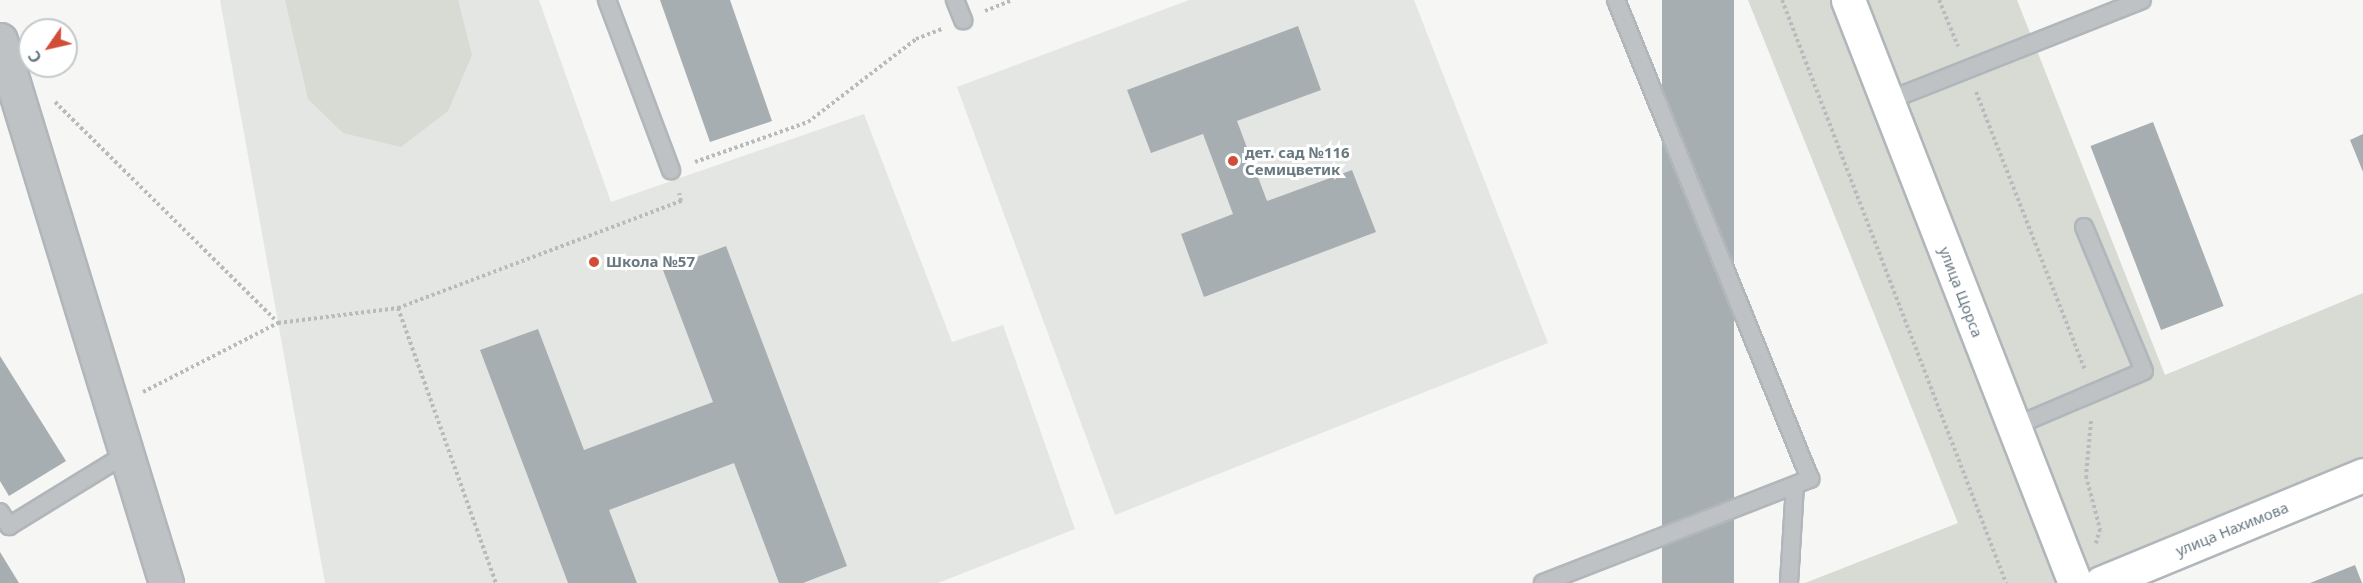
<!DOCTYPE html>
<meta charset="utf-8">
<style>
body{margin:0}
#map{position:relative;width:2363px;height:583px;overflow:hidden;background:#f6f6f4;font-family:"Noto Sans",sans-serif}
div>[style]{position:absolute}
.built>*{inset:0;background:#e4e6e4}
.green>*{inset:0;background:#d7dbd3}
.building>*{inset:0;background:#a6aeb2;transform-origin:0 0}
.path>*{height:4px;margin-top:-2px;transform-origin:0;background:repeating-linear-gradient(90deg,#b8bbbd 0 3px,transparent 0 6px)}
.roads{filter:drop-shadow(2px 0 #b0b6ba) drop-shadow(-2px 0 #b0b6ba) drop-shadow(0 2px #b0b6ba) drop-shadow(0 -2px #b0b6ba)}
.lane>*{height:16px;margin:-8px;padding:0 8px;transform-origin:8px;border-radius:8px;background:#bec2c5}
.street>*{height:33px;margin:-16.5px;padding:0 16.5px;transform-origin:16.5px;border-radius:16.5px;background:#bec2c5}
.secondary>*{height:33px;margin:-16.5px;padding:0 16.5px;transform-origin:16.5px;border-radius:16.5px;background:#fff}
.dots>*{width:16px;height:16px;translate:-50% -50%;box-sizing:border-box;border:3px solid #fff;border-radius:50%}
span{translate:-50% -50%;white-space:nowrap;text-align:center;line-height:1.15;-webkit-text-stroke:6px #fff;paint-order:stroke}
.poi-label{font-size:15px;color:#687982;font-weight:700}
.left{translate:0 -50%;text-align:left}
.street-label{font-size:15px;color:#687982}
.north{position:absolute;left:18px;top:18px;width:60px;height:60px;box-sizing:border-box;background:#fff;border:2px solid #c3c9cd;border-radius:50%;rotate:236deg;font-size:16px;font-weight:700;line-height:24px;text-align:center;color:#687982}
.north::after{content:'';display:block;margin:auto;width:21px;height:27px;background:#d24d38;clip-path:polygon(50% 0,100% 100%,50% 72%,0 100%)}
</style>
<div id="map">
<div class="built">
<i style="clip-path:polygon(220px 0,539px 0,611px 202px,864px 114px,952px 342px,1003px 325px,1075px 529px,938px 583px,325px 583px)"></i>
<i style="clip-path:polygon(1189px 0,1414px 0,1548px 343px,1115px 515px,957px 87px)"></i>
</div>
<div class="green">
<i style="clip-path:polygon(285px 0,458px 0,472px 55px,448px 111px,401px 147px,343px 133px,308px 99px)"></i>
<i style="clip-path:polygon(1748px 0,2017px 0,2165px 375px,2363px 293px,2363px 475px,2101px 583px,1805px 583px,1958px 523px)"></i>
</div>
<div class="building">
<i style="clip-path:polygon(660px 0,730px 0,772px 121px,710px 142px)"></i>
<i style="left:1662px;top:0;width:72px;height:587px"></i>
<i style="clip-path:polygon(1298px 26px,1321px 90px,1237px 121px,1267px 201px,1352px 170px,1376px 232px,1204px 297px,1181px 234px,1233px 214px,1203px 134px,1151px 153px,1127px 90px)"></i>
<i style="left:2153px;top:122px;width:197px;height:67px;rotate:69deg"></i>
<i style="clip-path:polygon(2363px 134px,2363px 172px,2350px 140px)"></i>
<i style="clip-path:polygon(726px 246px,847px 566px,803px 583px,779px 583px,734px 463px,609px 510px,637px 583px,568px 583px,480px 350px,538px 329px,584px 450px,713px 402px,663px 270px)"></i>
<i style="clip-path:polygon(0 356px,66px 461px,9px 496px,0 481px)"></i>
<i style="clip-path:polygon(0 552px,19px 583px,0 583px)"></i>
<i style="clip-path:polygon(2355px 565px,2362px 583px,2310px 583px)"></i>
<i style="clip-path:polygon(1708px 567px,1714px 583px,1667px 583px)"></i>
</div>
<div class="path">
<i style="left:1782px;top:0;width:625px;rotate:68.98deg"></i>
<i style="left:1939px;top:0;width:50px;rotate:67.6deg"></i>
<i style="left:985px;top:11px;width:29px;rotate:-22deg"></i>
<i style="left:1976px;top:92px;width:299px;rotate:68.6deg"></i>
<i style="left:55px;top:102px;width:314px;rotate:44.7deg"></i>
<i style="left:695px;top:162px;width:120px;rotate:-19.5deg"></i>
<i style="left:808px;top:122px;width:136px;rotate:-37.5deg"></i>
<i style="left:916px;top:39px;width:28px;rotate:-21deg"></i>
<i style="left:398px;top:308px;width:292px;rotate:70.4deg"></i>
<i style="left:143px;top:392px;width:152px;rotate:-27.1deg"></i>
<i style="left:278px;top:323px;width:121px;rotate:-7.1deg"></i>
<i style="left:398px;top:308px;width:303px;rotate:-20.7deg"></i>
<i style="left:681px;top:201px;width:8px;rotate:-104deg"></i>
<i style="left:2091px;top:421px;width:55px;rotate:95.2deg"></i>
<i style="left:2086px;top:476px;width:55px;rotate:75.2deg"></i>
<i style="left:2100px;top:529px;width:15px;rotate:106deg"></i>
</div>
<div class="roads">
<div class="lane">
<i style="left:607px;top:0;width:182px;rotate:69.4deg"></i>
<i style="left:955px;top:0;width:22px;rotate:68deg"></i>
<i style="left:1887px;top:101px;width:274px;rotate:-21.6deg"></i>
<i style="left:2013px;top:427px;width:142px;rotate:-23.1deg"></i>
<i style="left:2144px;top:371px;width:156px;rotate:-112.6deg"></i>
<i style="left:0;top:512px;width:17px;rotate:57deg"></i>
<i style="left:9px;top:526px;width:137px;rotate:-31.6deg"></i>
<i style="left:1543px;top:583px;width:287px;rotate:-21.3deg"></i>
<i style="left:1810px;top:479px;width:517px;rotate:-112.05deg"></i>
<i style="left:1789px;top:583px;width:97px;rotate:-86.5deg"></i>
</div>
<div class="street">
<i style="left:0;top:40px;width:568px;rotate:73deg"></i>
</div>
<div class="secondary">
<i style="left:1848px;top:0;width:626px;rotate:68.73deg"></i>
<i style="left:2101px;top:583px;width:283px;rotate:-22.4deg"></i>
</div>
</div>
<div class="dots">
<i style="left:1233px;top:161px;background:#d24d38"></i>
<i style="left:594px;top:262px;background:#d24d38"></i>
</div>
<div class="poi-label">
<span class="left" style="left:1245px;top:161px">дет. сад №116<br>Семицветик</span>
<span class="left" style="left:606px;top:262px">Школа №57</span>
</div>
<div class="street-label">
<span style="left:1961px;top:292px;rotate:69deg">улица Щорса</span>
<span style="left:2232px;top:529px;rotate:-22deg">улица Нахимова</span>
</div>
<div class="north">С</div>
</div>
